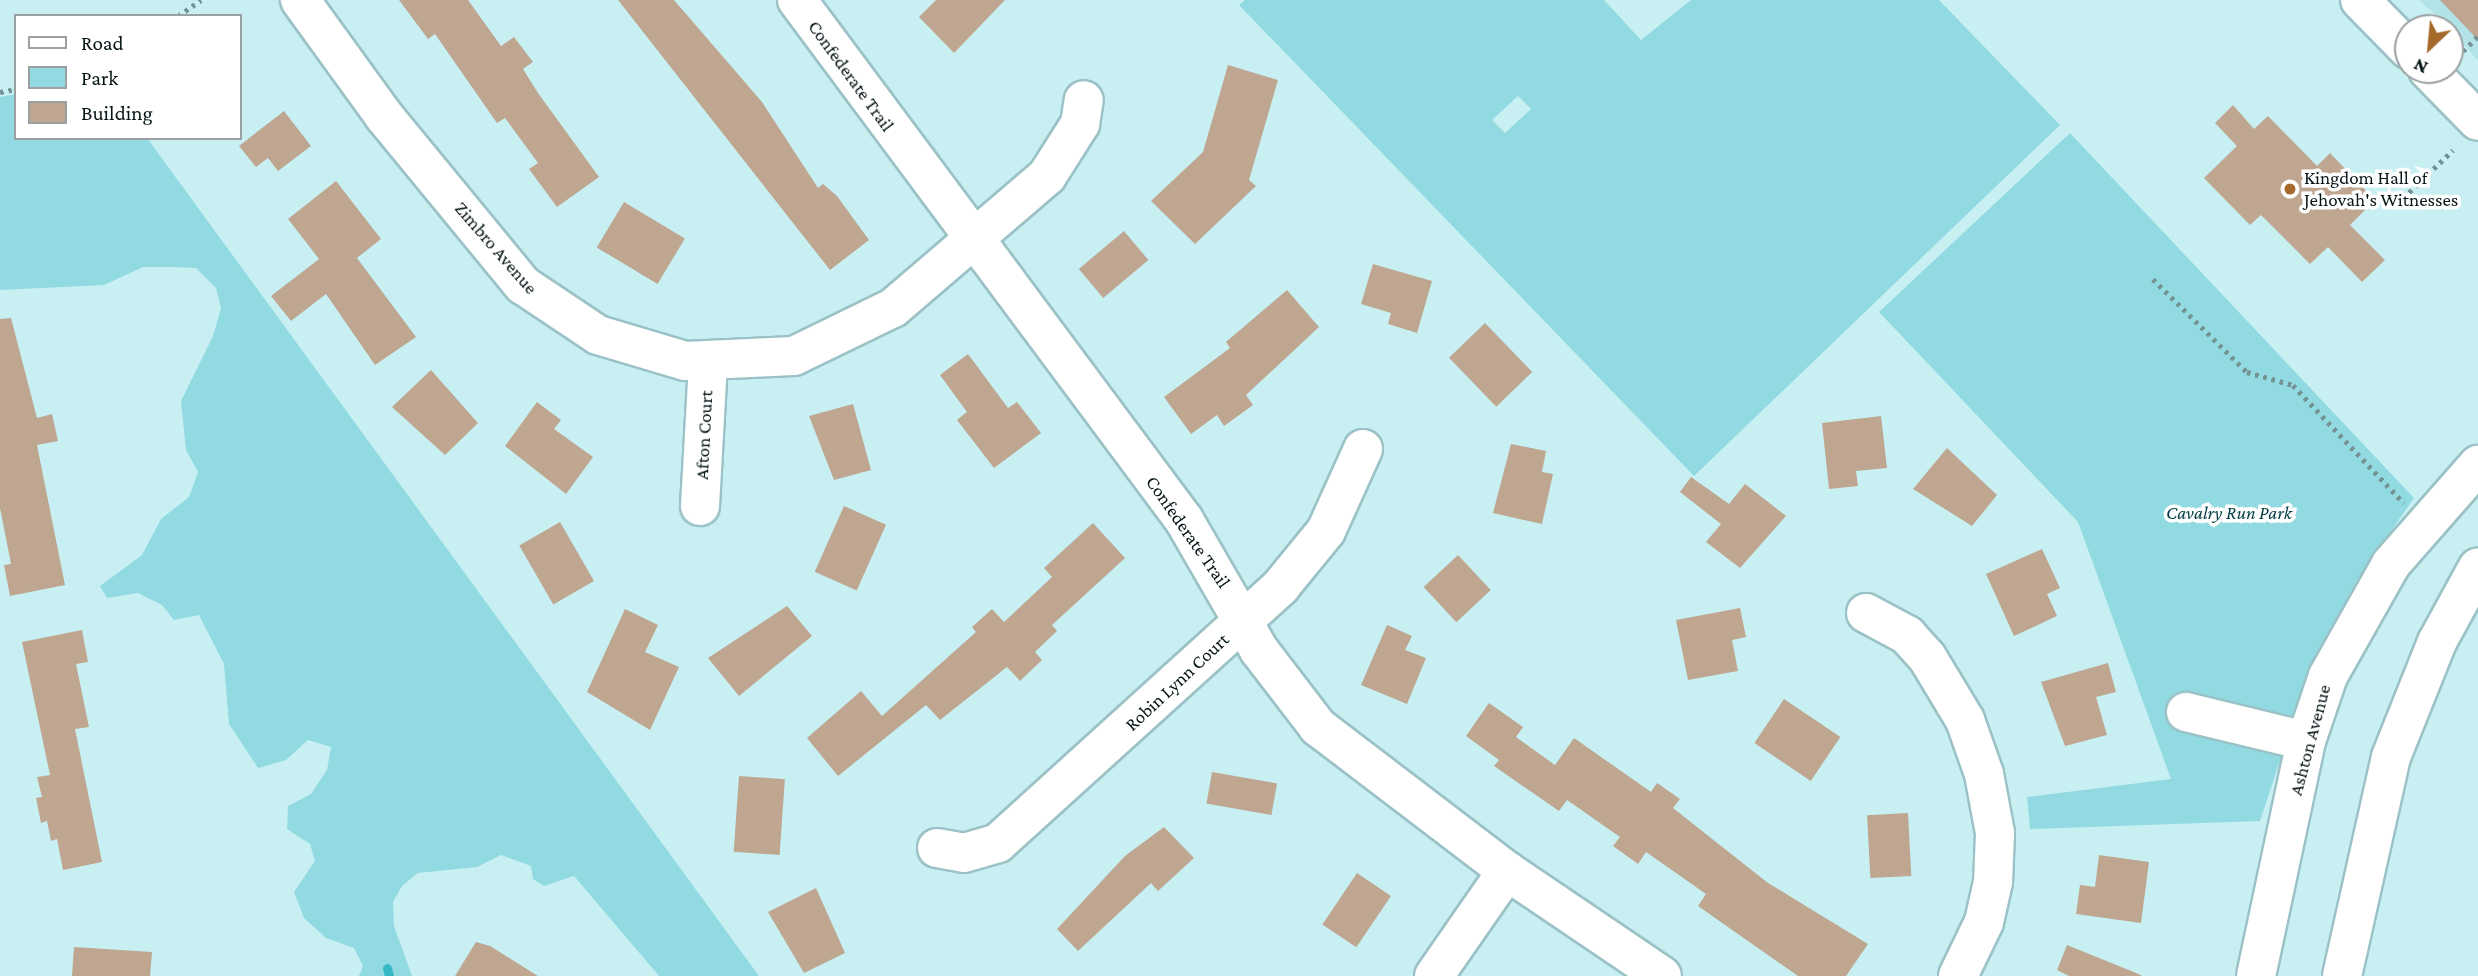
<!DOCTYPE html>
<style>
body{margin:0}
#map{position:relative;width:2478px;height:976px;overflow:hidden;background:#c8f0f3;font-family:"Crimson Pro",serif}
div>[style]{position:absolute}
.built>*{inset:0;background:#b2e3e8}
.green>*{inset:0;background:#92dae1}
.stream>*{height:9px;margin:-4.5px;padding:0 4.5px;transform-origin:4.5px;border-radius:4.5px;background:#34b9c5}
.building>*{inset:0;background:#bea690;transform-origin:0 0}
.path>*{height:4.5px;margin-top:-2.25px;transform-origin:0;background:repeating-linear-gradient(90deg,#759395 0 3.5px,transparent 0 8.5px)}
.roads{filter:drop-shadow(2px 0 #9bc2c6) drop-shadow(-2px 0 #9bc2c6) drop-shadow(0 2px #9bc2c6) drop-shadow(0 -2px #9bc2c6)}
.minor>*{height:38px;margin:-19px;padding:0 19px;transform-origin:19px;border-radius:19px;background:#fff}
.dots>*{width:19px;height:19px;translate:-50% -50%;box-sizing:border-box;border:4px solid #fff;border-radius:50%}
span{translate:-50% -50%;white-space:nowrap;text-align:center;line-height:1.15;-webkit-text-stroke:7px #fff;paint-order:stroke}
.street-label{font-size:19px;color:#061516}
.poi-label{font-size:19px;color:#061516}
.left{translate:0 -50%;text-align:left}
.park-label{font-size:19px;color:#003c41;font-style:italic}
.legend{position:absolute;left:14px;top:14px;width:228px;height:126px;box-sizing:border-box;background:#fff;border:2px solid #9ba1a2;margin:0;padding:9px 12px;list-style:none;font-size:21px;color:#061516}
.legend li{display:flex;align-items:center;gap:14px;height:35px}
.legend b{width:35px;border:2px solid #9ba1a2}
.north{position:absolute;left:2394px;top:14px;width:70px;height:70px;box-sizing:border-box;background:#fff;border:2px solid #9ba1a2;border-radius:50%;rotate:206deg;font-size:19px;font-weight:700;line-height:28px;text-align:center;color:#061516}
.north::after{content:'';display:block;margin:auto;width:24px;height:32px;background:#a4692b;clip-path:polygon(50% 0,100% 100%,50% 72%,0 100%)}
</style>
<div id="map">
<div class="built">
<i style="clip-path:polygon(2419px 0,2478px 0,2478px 61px,2450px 28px)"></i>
</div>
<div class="green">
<i style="clip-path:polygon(evenodd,1245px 0,1604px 0,1641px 40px,1691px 0,1939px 0,2060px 125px,1694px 476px,1239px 5px,1245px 0,1518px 96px,1531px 109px,1505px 133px,1492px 120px,1518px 96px)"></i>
<i style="clip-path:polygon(16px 94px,16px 138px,147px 138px,759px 976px,659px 976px,574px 876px,544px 886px,533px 879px,531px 866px,501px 855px,477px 867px,418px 873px,402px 886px,393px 902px,394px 926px,412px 976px,359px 976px,363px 966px,354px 948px,326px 938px,304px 918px,294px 892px,315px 861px,310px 844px,287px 829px,288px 806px,311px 794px,327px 770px,331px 747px,308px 740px,286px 760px,258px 768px,229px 724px,224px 664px,199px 615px,174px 620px,162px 605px,138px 593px,107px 598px,100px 586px,142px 555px,161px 519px,189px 497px,198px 472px,186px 450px,181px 401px,213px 336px,221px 308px,216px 288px,196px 268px,173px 267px,143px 267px,104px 285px,0 290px,0 97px)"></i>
<i style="clip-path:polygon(2070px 133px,2414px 498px,2357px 580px,2311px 667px,2260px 821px,2030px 829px,2027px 797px,2171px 779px,2078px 522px,1879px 312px)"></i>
</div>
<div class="stream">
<i style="left:387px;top:968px;width:8px;rotate:76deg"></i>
</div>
<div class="building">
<i style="clip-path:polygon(399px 0,468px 0,501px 46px,514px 37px,533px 62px,523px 69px,538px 93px,599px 177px,557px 207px,529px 169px,538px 163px,505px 118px,497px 123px,435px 34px,428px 39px)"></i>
<i style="clip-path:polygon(618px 0,674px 0,762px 102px,818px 188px,823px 184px,837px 196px,869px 240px,830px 270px)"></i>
<i style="clip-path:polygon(936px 0,1005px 0,954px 53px,919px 17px)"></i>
<i style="clip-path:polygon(2440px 0,2478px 0,2478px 40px)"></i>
<i style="clip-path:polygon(1228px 65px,1278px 80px,1249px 180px,1256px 186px,1195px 244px,1151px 201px,1203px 152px)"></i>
<i style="clip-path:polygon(2233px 105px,2254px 129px,2268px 116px,2317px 166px,2330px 153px,2375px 200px,2350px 225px,2385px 260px,2362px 282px,2328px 247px,2310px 264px,2261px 215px,2250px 225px,2204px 178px,2237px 146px,2215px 123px)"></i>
<i style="clip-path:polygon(284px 111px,311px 146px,278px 171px,268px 158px,256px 167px,239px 146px)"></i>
<i style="clip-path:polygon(336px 181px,381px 239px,357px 258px,416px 337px,375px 365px,326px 294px,291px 321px,271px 296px,319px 259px,288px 219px)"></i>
<i style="left:624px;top:202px;width:71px;height:53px;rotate:31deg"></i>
<i style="left:1124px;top:231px;width:38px;height:59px;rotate:50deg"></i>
<i style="clip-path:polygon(1373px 264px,1432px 281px,1417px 333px,1388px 324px,1391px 313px,1361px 304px)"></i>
<i style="clip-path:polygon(1287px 290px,1319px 327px,1246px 395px,1253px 405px,1224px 426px,1217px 415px,1191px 434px,1164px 397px,1230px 348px,1226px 342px)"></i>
<i style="clip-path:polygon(11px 318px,37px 418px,52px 414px,58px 441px,37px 445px,65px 585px,10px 596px,4px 565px,11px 564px,0 508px,0 319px)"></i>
<i style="left:1485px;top:323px;width:68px;height:50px;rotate:46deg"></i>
<i style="clip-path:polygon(968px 354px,1008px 408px,1017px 402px,1041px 433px,994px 468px,957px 420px,967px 412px,940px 375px)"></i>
<i style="clip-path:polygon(431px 370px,478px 423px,445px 455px,392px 407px)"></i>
<i style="clip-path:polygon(537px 402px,561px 420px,554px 429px,593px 457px,566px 494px,505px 446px)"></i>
<i style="clip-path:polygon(853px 404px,871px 470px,834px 480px,809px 416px)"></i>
<i style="clip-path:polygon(1881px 416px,1887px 468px,1856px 471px,1858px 486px,1829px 489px,1822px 423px)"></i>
<i style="clip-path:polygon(1511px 444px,1546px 451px,1542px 472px,1553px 474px,1542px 524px,1493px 513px)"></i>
<i style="clip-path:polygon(1947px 448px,1997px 495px,1972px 526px,1913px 489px)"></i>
<i style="clip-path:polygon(1691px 477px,1729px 504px,1745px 484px,1786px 516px,1740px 568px,1706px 542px,1721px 524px,1680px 492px)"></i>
<i style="left:844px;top:506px;width:46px;height:72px;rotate:24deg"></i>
<i style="left:560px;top:522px;width:68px;height:47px;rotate:60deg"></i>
<i style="clip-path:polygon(1093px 523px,1125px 558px,1052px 625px,1057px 631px,1035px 652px,1042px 660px,1020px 681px,1007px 667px,940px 720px,926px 705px,838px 776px,807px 738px,861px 691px,882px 716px,976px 632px,972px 627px,992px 609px,1004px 622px,1052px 577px,1044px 568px)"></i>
<i style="clip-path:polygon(2042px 549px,2060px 588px,2047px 594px,2057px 616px,2014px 636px,1986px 574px)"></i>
<i style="left:1458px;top:555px;width:48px;height:47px;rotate:47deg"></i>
<i style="clip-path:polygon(787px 606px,812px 636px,739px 696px,708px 658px)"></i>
<i style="clip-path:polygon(1740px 608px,1746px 637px,1732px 640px,1738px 671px,1688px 680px,1676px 620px)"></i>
<i style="clip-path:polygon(625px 609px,658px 625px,645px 652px,679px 667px,650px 730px,587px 692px)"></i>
<i style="clip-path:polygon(1387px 625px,1412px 636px,1405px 650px,1426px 658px,1407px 704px,1361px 685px)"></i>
<i style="clip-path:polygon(82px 630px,88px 662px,76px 664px,89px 727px,75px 729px,102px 862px,63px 870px,57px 839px,51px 841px,47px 821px,41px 823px,36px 798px,42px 797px,37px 777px,50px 775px,22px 642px)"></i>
<i style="clip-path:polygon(2108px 663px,2116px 692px,2096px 697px,2107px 735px,2065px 746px,2041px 682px)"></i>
<i style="left:1784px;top:699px;width:68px;height:53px;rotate:34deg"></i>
<i style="clip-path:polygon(1489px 703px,1523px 727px,1516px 737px,1555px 765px,1574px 738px,1651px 792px,1657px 783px,1680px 799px,1673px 808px,1768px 883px,1868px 944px,1846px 976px,1798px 976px,1698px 906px,1706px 894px,1646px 852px,1638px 864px,1613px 846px,1620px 837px,1567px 800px,1559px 811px,1494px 766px,1499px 760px,1466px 736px)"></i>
<i style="left:1212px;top:772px;width:66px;height:32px;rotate:10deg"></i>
<i style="left:739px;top:776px;width:46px;height:76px;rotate:4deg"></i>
<i style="left:1908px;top:813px;width:63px;height:41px;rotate:87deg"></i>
<i style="clip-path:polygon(1164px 827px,1194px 858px,1158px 891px,1151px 883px,1078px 951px,1057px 929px,1125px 856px)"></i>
<i style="clip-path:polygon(2099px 855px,2149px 862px,2141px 923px,2076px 914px,2080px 885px,2095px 887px)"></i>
<i style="left:1357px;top:873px;width:41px;height:62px;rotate:34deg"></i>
<i style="clip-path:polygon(816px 888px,845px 953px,804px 973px,768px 912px)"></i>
<i style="clip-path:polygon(476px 942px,490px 946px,538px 976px,455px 976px)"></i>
<i style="clip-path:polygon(2067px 945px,2141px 975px,2141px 976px,2069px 976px,2057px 970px)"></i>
<i style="clip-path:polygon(74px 947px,152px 952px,150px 976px,72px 976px)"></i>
</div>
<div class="path">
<i style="left:178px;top:16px;width:28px;rotate:-35deg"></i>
<i style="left:2463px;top:51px;width:21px;rotate:-45deg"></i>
<i style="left:0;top:92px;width:16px;rotate:-11deg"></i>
<i style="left:2403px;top:198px;width:69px;rotate:-43.8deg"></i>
<i style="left:2153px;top:279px;width:132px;rotate:44.7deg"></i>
<i style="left:2247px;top:372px;width:48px;rotate:15.8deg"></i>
<i style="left:2293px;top:385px;width:162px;rotate:46.8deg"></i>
</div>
<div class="roads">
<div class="minor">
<i style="left:300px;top:0;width:143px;rotate:54.1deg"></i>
<i style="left:384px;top:116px;width:219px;rotate:50.6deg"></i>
<i style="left:523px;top:285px;width:90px;rotate:33.7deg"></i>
<i style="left:598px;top:335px;width:91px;rotate:16.6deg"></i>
<i style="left:685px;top:361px;width:109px;rotate:-2.6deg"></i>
<i style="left:794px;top:356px;width:110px;rotate:-25.9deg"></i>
<i style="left:893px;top:308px;width:203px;rotate:-40.6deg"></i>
<i style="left:1047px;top:176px;width:62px;rotate:-57.6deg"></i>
<i style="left:1080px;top:124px;width:24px;rotate:-81deg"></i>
<i style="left:797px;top:0;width:648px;rotate:53.34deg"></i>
<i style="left:1184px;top:520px;width:150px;rotate:60deg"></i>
<i style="left:1259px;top:650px;width:97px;rotate:52.5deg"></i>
<i style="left:1318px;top:727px;width:238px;rotate:37.3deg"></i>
<i style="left:1507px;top:871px;width:187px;rotate:34.1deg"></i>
<i style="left:2360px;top:0;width:69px;rotate:45.6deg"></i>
<i style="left:2428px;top:70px;width:71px;rotate:45.6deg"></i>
<i style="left:700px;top:506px;width:142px;rotate:-86.8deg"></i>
<i style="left:1866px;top:613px;width:47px;rotate:28.2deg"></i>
<i style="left:1907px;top:635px;width:30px;rotate:48deg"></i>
<i style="left:1927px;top:657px;width:74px;rotate:58.9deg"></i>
<i style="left:1965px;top:720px;width:57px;rotate:70.6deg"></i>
<i style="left:1984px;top:774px;width:60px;rotate:79.4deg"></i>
<i style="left:1995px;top:833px;width:49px;rotate:92.3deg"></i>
<i style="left:1993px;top:882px;width:41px;rotate:102.7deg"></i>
<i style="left:1984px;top:922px;width:60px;rotate:115.7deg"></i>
<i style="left:2186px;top:712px;width:123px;rotate:13.6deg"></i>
<i style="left:937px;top:848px;width:27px;rotate:10deg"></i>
<i style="left:964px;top:853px;width:35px;rotate:-16deg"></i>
<i style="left:998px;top:843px;width:382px;rotate:-42.2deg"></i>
<i style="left:1281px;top:586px;width:71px;rotate:-50.7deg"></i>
<i style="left:1326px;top:531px;width:90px;rotate:-65.7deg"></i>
<i style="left:1434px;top:976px;width:128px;rotate:-55.2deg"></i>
<i style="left:2256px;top:976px;width:240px;rotate:-78deg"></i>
<i style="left:2306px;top:741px;width:69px;rotate:-71.3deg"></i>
<i style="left:2328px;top:676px;width:129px;rotate:-60.6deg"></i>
<i style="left:2391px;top:564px;width:132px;rotate:-48.7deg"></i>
<i style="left:2342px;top:976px;width:224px;rotate:-77.4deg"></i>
<i style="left:2391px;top:757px;width:124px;rotate:-68.2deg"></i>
<i style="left:2437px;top:642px;width:85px;rotate:-61.3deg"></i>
</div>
</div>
<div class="dots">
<i style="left:2290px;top:189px;background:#a4692b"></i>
</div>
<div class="street-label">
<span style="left:851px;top:76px;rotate:54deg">Confederate Trail</span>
<span style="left:496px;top:248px;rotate:49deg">Zimbro Avenue</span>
<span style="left:704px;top:435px;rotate:-87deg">Afton Court</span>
<span style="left:1188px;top:532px;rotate:55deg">Confederate Trail</span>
<span style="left:1177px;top:682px;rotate:-43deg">Robin Lynn Court</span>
<span style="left:2310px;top:740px;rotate:-75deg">Ashton Avenue</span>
</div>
<div class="poi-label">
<span class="left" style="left:2304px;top:189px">Kingdom Hall of<br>Jehovah's Witnesses</span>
</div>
<div class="park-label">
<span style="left:2229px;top:513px">Cavalry Run Park</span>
</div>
<ul class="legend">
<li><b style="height:9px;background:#fff"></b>Road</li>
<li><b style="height:19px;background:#92dae1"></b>Park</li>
<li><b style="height:19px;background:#bea690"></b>Building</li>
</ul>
<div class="north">N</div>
</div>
